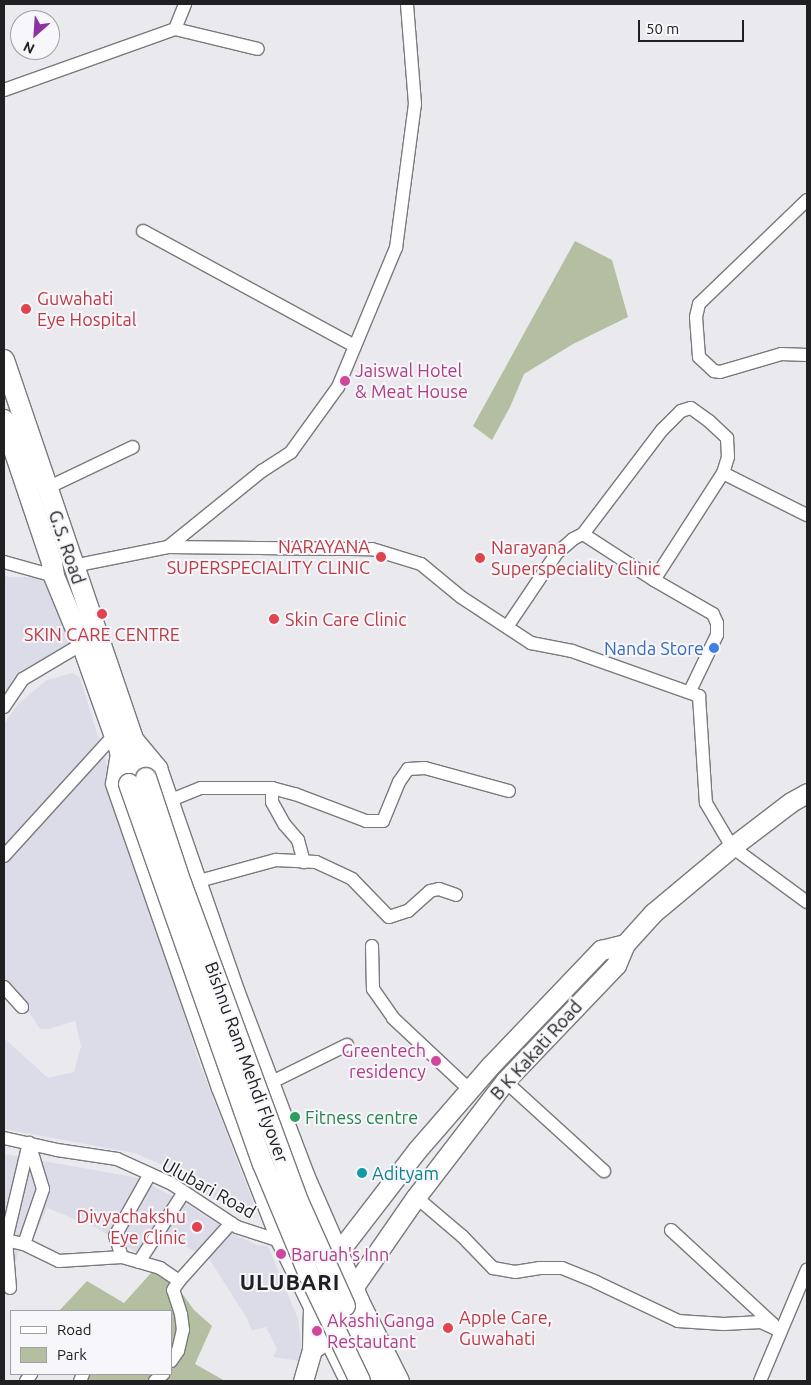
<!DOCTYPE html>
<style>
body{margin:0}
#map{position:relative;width:811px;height:1385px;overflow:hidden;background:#e9e9ee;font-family:Ubuntu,sans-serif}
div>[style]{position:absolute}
.built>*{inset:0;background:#dcdce8}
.green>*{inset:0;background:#b4bea1}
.roads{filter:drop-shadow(1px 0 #79797e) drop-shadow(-1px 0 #79797e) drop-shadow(0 1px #79797e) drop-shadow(0 -1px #79797e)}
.minor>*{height:12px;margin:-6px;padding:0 6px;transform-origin:6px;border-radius:6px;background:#fff}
.tertiary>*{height:16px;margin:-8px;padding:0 8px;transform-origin:8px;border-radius:8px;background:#fff}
.secondary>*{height:19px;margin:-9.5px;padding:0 9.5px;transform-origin:9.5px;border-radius:9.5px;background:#fff}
.primary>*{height:20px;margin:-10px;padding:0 10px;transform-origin:10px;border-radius:10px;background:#fff}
.bridges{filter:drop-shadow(1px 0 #79797e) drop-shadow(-1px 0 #79797e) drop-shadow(0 1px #79797e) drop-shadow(0 -1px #79797e)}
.primary-bridge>*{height:20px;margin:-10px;padding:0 10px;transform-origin:10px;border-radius:10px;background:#fff}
.dots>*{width:14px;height:14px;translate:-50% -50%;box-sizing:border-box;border:2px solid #f6f6fb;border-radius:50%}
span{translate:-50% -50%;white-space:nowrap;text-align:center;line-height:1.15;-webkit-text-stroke:4px #f6f6fb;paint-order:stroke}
.health-label{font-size:18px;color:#be3a42}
.left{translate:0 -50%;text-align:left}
.right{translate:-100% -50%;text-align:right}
.hotel-label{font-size:18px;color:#b23c85}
.street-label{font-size:18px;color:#202022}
.shop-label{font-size:18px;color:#366cbe}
.leisure-label{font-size:18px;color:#27864d}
.culture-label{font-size:18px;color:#0d838f}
.district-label{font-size:22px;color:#202022;font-weight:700;letter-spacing:1px}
.frame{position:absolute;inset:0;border:5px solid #202022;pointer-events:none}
.legend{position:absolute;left:10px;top:1310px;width:162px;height:65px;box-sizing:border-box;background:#f6f6fb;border:1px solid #a0a0a4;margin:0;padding:6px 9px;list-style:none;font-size:15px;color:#202022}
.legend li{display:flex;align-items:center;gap:10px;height:25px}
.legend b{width:25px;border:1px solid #a0a0a4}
.north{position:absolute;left:10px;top:10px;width:50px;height:50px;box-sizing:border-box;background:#f6f6fb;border:1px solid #a0a0a4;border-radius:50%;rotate:206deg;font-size:14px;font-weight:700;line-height:20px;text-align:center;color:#202022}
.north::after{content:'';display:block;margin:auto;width:18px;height:22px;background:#8c339f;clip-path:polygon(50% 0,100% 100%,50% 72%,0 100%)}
.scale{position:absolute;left:638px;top:20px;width:106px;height:22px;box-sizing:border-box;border:2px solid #202022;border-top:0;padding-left:6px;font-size:15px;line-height:18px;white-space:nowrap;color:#202022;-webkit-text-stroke:4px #f6f6fb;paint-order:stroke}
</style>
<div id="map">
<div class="built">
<i style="clip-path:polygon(4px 575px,9px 577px,47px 577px,71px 643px,68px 650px,44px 659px,21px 677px,8px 696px,8px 690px,4px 689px)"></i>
<i style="clip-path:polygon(73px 673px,80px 678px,198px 1059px,253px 1202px,255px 1217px,246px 1218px,163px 1165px,134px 1153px,4px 1129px,4px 1038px,48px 1078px,74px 1072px,81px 1046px,75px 1021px,48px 1029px,40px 1029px,14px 989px,4px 978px,4px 724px,18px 704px,47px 680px)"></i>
<i style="clip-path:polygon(4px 1154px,139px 1178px,188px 1205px,235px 1235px,257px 1245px,268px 1246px,298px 1319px,302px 1349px,300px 1361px,273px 1357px,277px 1349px,266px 1327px,252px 1330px,246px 1317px,210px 1260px,164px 1234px,144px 1257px,95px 1227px,47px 1208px,30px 1246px,19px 1248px,13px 1274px,4px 1272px)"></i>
</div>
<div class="green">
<i style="clip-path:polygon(575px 241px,612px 260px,628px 317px,573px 344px,524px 374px,510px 407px,492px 440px,473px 426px)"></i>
<i style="clip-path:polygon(160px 1263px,194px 1310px,212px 1326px,195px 1364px,225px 1381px,82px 1381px,88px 1374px,171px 1374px,171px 1311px,59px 1311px,87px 1281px,124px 1303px)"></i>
</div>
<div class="roads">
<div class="minor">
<i style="left:175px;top:29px;width:85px;rotate:13.5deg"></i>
<i style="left:4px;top:90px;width:182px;rotate:-19.6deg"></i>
<i style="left:175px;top:29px;width:27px;rotate:-68deg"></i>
<i style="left:807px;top:200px;width:150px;rotate:136.1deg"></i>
<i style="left:699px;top:304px;width:13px;rotate:103deg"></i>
<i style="left:696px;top:317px;width:40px;rotate:85.7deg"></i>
<i style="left:699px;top:357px;width:21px;rotate:43deg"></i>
<i style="left:714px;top:371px;width:6px;rotate:9deg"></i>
<i style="left:720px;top:372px;width:64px;rotate:-16.4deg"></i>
<i style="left:781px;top:354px;width:26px;rotate:2deg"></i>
<i style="left:143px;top:231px;width:241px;rotate:28.5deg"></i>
<i style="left:47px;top:488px;width:95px;rotate:-25.5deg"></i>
<i style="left:583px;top:534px;width:131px;rotate:-52.8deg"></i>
<i style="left:662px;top:430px;width:27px;rotate:-45deg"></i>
<i style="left:681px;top:411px;width:10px;rotate:-17deg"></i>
<i style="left:691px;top:408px;width:22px;rotate:36deg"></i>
<i style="left:709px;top:421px;width:25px;rotate:43deg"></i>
<i style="left:727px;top:438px;width:19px;rotate:87deg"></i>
<i style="left:728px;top:457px;width:17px;rotate:107deg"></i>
<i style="left:168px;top:547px;width:121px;rotate:-39deg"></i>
<i style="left:262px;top:471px;width:35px;rotate:-33deg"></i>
<i style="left:291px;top:452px;width:80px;rotate:-54.1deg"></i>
<i style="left:338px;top:387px;width:151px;rotate:-67.4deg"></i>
<i style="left:396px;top:248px;width:145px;rotate:-82.5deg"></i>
<i style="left:415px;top:104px;width:100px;rotate:-94.6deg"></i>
<i style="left:4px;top:562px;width:52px;rotate:15.6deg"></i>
<i style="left:73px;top:566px;width:97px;rotate:-11.3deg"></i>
<i style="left:168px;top:547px;width:204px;rotate:0.6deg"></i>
<i style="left:372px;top:549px;width:51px;rotate:17deg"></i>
<i style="left:421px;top:564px;width:52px;rotate:39.5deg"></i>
<i style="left:461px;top:597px;width:84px;rotate:33.3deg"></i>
<i style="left:531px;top:643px;width:42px;rotate:11deg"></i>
<i style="left:572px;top:651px;width:135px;rotate:19.5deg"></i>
<i style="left:699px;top:696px;width:107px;rotate:86.3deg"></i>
<i style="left:706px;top:803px;width:51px;rotate:59.4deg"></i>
<i style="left:732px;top:847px;width:93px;rotate:36.3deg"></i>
<i style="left:507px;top:627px;width:89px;rotate:-56deg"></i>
<i style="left:557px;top:553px;width:21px;rotate:-41deg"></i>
<i style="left:573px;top:539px;width:11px;rotate:-27deg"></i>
<i style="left:583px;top:534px;width:85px;rotate:32.9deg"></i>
<i style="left:690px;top:691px;width:62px;rotate:-64.3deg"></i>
<i style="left:717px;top:635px;width:12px;rotate:-90deg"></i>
<i style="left:717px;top:623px;width:10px;rotate:-114deg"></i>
<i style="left:713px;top:614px;width:68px;rotate:-150deg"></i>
<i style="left:654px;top:580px;width:127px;rotate:-57.2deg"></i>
<i style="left:723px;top:473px;width:94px;rotate:26.6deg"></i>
<i style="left:4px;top:707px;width:34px;rotate:-56deg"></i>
<i style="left:23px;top:679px;width:69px;rotate:-30.7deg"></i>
<i style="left:272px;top:788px;width:14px;rotate:90deg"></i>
<i style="left:272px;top:802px;width:26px;rotate:61deg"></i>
<i style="left:285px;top:825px;width:20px;rotate:49deg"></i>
<i style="left:298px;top:840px;width:23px;rotate:75deg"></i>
<i style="left:171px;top:800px;width:32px;rotate:-22deg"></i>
<i style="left:201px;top:788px;width:71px"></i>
<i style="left:272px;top:788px;width:24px;rotate:15deg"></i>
<i style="left:295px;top:794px;width:76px;rotate:20.8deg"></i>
<i style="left:366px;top:821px;width:17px"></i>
<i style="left:383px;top:821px;width:42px;rotate:-67.7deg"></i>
<i style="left:399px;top:782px;width:16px;rotate:-55deg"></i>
<i style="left:408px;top:769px;width:17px;rotate:-3deg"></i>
<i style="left:425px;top:768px;width:87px;rotate:15.3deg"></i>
<i style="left:4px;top:856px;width:164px;rotate:-47.7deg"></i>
<i style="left:199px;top:881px;width:80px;rotate:-15.3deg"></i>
<i style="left:276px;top:860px;width:40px;rotate:2.9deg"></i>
<i style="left:316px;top:862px;width:40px;rotate:25deg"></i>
<i style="left:352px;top:879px;width:53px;rotate:45.8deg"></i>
<i style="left:389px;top:917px;width:20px;rotate:-18deg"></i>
<i style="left:408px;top:911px;width:30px;rotate:-42deg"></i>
<i style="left:430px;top:891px;width:9px;rotate:-13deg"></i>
<i style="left:439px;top:889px;width:18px;rotate:19deg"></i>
<i style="left:372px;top:946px;width:43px;rotate:88.7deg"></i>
<i style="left:373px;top:989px;width:35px;rotate:55deg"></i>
<i style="left:393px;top:1018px;width:104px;rotate:43.1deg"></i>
<i style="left:4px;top:987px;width:27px;rotate:48deg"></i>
<i style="left:505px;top:1081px;width:134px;rotate:42.3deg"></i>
<i style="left:270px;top:1083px;width:86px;rotate:-26.3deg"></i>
<i style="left:4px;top:1138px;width:54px;rotate:12.8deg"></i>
<i style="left:57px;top:1150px;width:61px;rotate:8.5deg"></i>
<i style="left:117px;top:1159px;width:60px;rotate:24.4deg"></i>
<i style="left:172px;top:1184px;width:78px;rotate:33.5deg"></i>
<i style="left:237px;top:1227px;width:52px;rotate:18.1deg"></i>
<i style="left:416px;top:1197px;width:60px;rotate:40.3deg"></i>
<i style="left:462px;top:1236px;width:45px;rotate:45.9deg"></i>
<i style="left:493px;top:1268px;width:22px;rotate:10deg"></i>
<i style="left:515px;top:1272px;width:24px;rotate:-9deg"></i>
<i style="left:539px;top:1268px;width:23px"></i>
<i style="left:562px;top:1268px;width:37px;rotate:22deg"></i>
<i style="left:596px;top:1282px;width:91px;rotate:25.4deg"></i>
<i style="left:678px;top:1321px;width:46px;rotate:3.7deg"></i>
<i style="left:724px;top:1324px;width:37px;rotate:-3deg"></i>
<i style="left:761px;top:1322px;width:21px;rotate:25deg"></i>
<i style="left:671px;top:1230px;width:139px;rotate:42.7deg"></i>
<i style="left:6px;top:1240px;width:100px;rotate:-76.7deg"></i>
<i style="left:24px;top:1244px;width:39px;rotate:26deg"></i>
<i style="left:59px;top:1261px;width:63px;rotate:-3.6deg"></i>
<i style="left:122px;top:1257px;width:40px;rotate:16deg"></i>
<i style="left:160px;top:1268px;width:23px;rotate:34deg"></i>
<i style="left:122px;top:1257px;width:22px;rotate:-108deg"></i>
<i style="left:115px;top:1236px;width:71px;rotate:-60.6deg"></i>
<i style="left:139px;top:1262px;width:83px;rotate:-57.3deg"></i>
<i style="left:10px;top:1288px;width:48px;rotate:-94.8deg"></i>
<i style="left:6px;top:1240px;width:18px;rotate:13deg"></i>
<i style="left:24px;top:1244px;width:58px;rotate:-70.9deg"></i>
<i style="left:43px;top:1189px;width:48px;rotate:-106.9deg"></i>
<i style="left:171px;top:1361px;width:12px;rotate:-55deg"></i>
<i style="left:178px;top:1351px;width:22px;rotate:-77deg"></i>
<i style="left:183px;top:1330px;width:16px;rotate:-97deg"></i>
<i style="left:181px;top:1314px;width:25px;rotate:-108deg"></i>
<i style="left:173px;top:1290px;width:11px;rotate:-56deg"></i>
<i style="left:179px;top:1281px;width:78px;rotate:-48.1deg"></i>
<i style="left:26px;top:1381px;width:9px;rotate:-54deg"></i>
<i style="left:80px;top:1381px;width:8px;rotate:-67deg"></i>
<i style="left:155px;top:1381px;width:11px;rotate:-41deg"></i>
<i style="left:760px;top:1381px;width:121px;rotate:-67.1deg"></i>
</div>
<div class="tertiary">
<i style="left:135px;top:739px;width:38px;rotate:50deg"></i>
<i style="left:159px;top:768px;width:238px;rotate:70.9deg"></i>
<i style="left:237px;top:993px;width:195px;rotate:69.2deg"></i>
<i style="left:306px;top:1175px;width:137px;rotate:66.4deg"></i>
<i style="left:361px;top:1301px;width:89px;rotate:63.4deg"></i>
<i style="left:119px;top:753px;width:31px;rotate:99deg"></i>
<i style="left:114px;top:784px;width:322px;rotate:70.8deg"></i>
<i style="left:220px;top:1088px;width:165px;rotate:68.7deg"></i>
<i style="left:280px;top:1242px;width:155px;rotate:63.9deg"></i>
</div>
<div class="secondary">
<i style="left:312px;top:1349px;width:19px;rotate:-32deg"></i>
<i style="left:328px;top:1339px;width:60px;rotate:-63.4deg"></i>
<i style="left:355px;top:1285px;width:107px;rotate:-55.3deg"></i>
<i style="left:416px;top:1197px;width:146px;rotate:-52.5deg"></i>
<i style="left:505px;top:1081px;width:161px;rotate:-46.3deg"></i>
<i style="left:616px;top:965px;width:23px;rotate:-67deg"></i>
<i style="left:625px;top:944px;width:42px;rotate:-47.9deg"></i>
<i style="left:653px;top:913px;width:103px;rotate:-39.9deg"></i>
<i style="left:732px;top:847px;width:74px;rotate:-37.3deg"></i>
<i style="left:791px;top:802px;width:18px;rotate:-29deg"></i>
<i style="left:303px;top:1381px;width:33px;rotate:-74deg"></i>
<i style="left:312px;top:1349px;width:40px;rotate:-88.6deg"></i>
<i style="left:313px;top:1309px;width:38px;rotate:-70deg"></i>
<i style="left:326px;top:1273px;width:27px;rotate:-59deg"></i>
<i style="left:340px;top:1250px;width:126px;rotate:-52.4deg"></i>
<i style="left:417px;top:1150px;width:111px;rotate:-49deg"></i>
<i style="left:490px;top:1066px;width:161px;rotate:-46.3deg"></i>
<i style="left:601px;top:950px;width:25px;rotate:-14deg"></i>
</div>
<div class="primary">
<i style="left:4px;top:360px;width:441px;rotate:71.2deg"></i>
<i style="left:4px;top:420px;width:151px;rotate:71.4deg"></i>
<i style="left:52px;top:563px;width:13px;rotate:81deg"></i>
<i style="left:54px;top:576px;width:74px;rotate:67.6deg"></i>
<i style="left:82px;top:644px;width:114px;rotate:70.4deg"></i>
<i style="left:120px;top:751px;width:34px;rotate:75deg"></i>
<i style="left:345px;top:1306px;width:84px;rotate:63.1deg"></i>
</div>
</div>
<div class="bridges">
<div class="primary-bridge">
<i style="left:146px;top:778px;width:111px;rotate:71.6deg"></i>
<i style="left:181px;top:883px;width:339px;rotate:69.8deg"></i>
<i style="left:298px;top:1201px;width:115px;rotate:65.9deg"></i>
<i style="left:129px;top:784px;width:403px;rotate:70.6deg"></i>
<i style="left:263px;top:1164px;width:122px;rotate:67.4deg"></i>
<i style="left:310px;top:1277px;width:115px;rotate:64.3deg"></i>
</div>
</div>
<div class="dots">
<i style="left:26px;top:309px;background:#e0444e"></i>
<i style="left:345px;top:381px;background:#d1479c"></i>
<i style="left:381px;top:557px;background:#e0444e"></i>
<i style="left:480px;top:558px;background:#e0444e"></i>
<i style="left:102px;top:614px;background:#e0444e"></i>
<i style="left:274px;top:619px;background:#e0444e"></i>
<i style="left:714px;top:648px;background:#3f7fe0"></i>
<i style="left:436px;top:1061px;background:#d1479c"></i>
<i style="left:295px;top:1117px;background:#2e9e5b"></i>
<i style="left:362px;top:1173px;background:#0f9aa8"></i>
<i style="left:197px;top:1227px;background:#e0444e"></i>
<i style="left:281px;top:1254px;background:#d1479c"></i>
<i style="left:448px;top:1328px;background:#e0444e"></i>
<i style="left:317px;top:1331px;background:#d1479c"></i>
</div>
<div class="health-label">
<span class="left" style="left:37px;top:309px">Guwahati<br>Eye Hospital</span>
<span class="right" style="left:370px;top:557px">NARAYANA<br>SUPERSPECIALITY CLINIC</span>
<span class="left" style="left:491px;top:558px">Narayana<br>Superspeciality Clinic</span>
<span class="left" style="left:285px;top:619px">Skin Care Clinic</span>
<span style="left:102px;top:634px">SKIN CARE CENTRE</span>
<span class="right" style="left:186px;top:1227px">Divyachakshu<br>Eye Clinic</span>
<span class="left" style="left:459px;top:1328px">Apple Care,<br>Guwahati</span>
</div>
<div class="hotel-label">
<span class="left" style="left:355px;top:381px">Jaiswal Hotel<br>&amp; Meat House</span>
<span class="right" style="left:426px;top:1061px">Greentech<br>residency</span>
<span class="left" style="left:291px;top:1254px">Baruah's Inn</span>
<span class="left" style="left:327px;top:1331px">Akashi Ganga<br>Restautant</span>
</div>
<div class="street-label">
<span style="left:67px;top:547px;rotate:71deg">G.S. Road</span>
<span style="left:536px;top:1050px;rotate:-48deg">B K Kakati Road</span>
<span style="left:247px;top:1062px;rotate:70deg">Bishnu Ram Mehdi Flyover</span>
<span style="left:209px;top:1188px;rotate:29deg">Ulubari Road</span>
</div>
<div class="shop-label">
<span class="right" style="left:704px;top:648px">Nanda Store</span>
</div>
<div class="leisure-label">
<span class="left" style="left:305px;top:1117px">Fitness centre</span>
</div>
<div class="culture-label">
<span class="left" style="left:372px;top:1173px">Adityam</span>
</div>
<div class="district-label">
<span style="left:290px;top:1282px">ULUBARI</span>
</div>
<div class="frame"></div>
<ul class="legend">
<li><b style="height:6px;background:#fff"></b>Road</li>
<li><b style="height:14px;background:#b4bea1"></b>Park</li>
</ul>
<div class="north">N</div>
<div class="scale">50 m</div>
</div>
